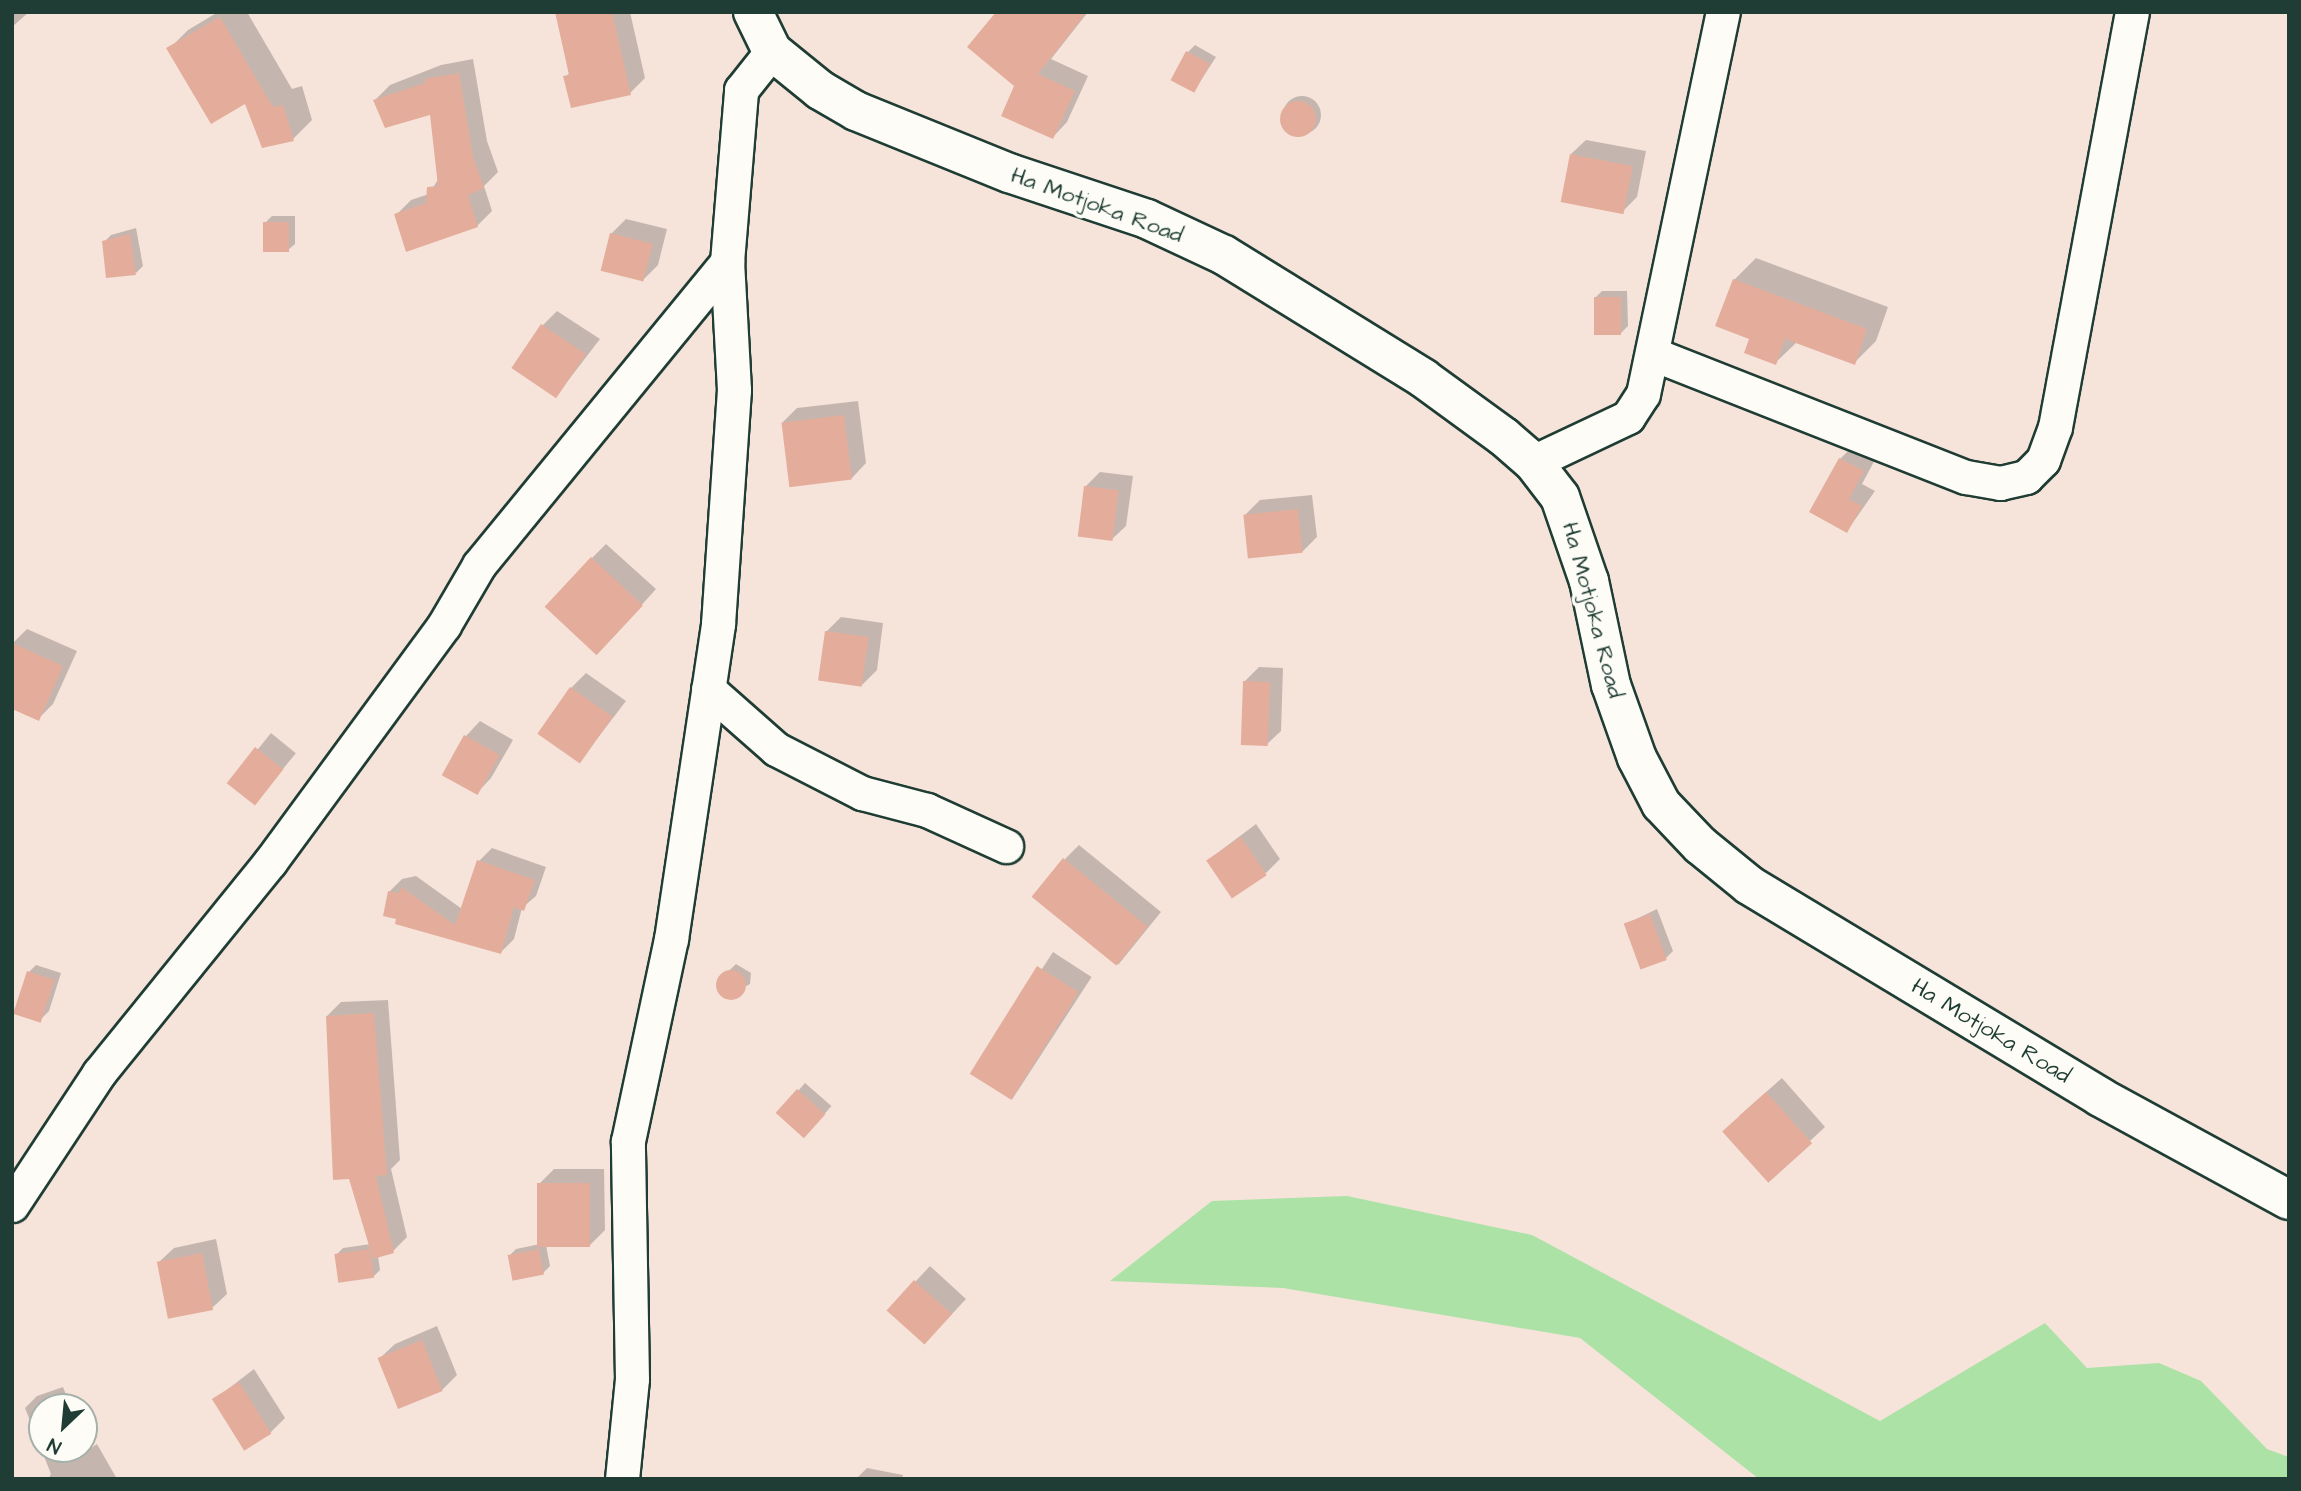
<!DOCTYPE html>
<style>
body{margin:0}
#map{position:relative;width:2301px;height:1491px;overflow:hidden;background:#f6e4db;font-family:"Architects Daughter",sans-serif}
div>[style]{position:absolute}
.green>*{inset:0;background:#ace2a6}
.shadow>*{inset:0;background:#0003;transform-origin:0 0}
.round{border-radius:50%}
.building>*{inset:0;background:#e4ad9b;transform-origin:0 0}
.roads{filter:drop-shadow(2px 0 #1f3d34) drop-shadow(-2px 0 #1f3d34) drop-shadow(0 2px #1f3d34) drop-shadow(0 -2px #1f3d34)}
.street>*{height:33px;margin:-16.5px;padding:0 16.5px;transform-origin:16.5px;border-radius:16.5px;background:#fdfcf7}
.secondary>*{height:38px;margin:-19px;padding:0 19px;transform-origin:19px;border-radius:19px;background:#fdfcf7}
span{translate:-50% -50%;white-space:nowrap;text-align:center;line-height:1.15;-webkit-text-stroke:7px #fdfcf7;paint-order:stroke}
.street-label{font-size:23px;color:#1f3d34}
.frame{position:absolute;inset:0;border:14px solid #1f3d34;pointer-events:none}
.north{position:absolute;left:28px;top:1393px;width:70px;height:70px;box-sizing:border-box;background:#fdfcf7;border:2px solid #a4b0a9;border-radius:50%;rotate:206deg;font-size:19px;font-weight:700;line-height:28px;text-align:center;color:#1f3d34}
.north::after{content:'';display:block;margin:auto;width:24px;height:32px;background:#1f3d34;clip-path:polygon(50% 0,100% 100%,50% 72%,0 100%)}
</style>
<div id="map">
<div class="green">
<i style="clip-path:polygon(1347px 1196px,1532px 1235px,1880px 1421px,2045px 1323px,2087px 1368px,2159px 1363px,2201px 1381px,2267px 1449px,2289px 1457px,2289px 1479px,1759px 1479px,1580px 1338px,1283px 1288px,1110px 1281px,1212px 1201px)"></i>
</div>
<div class="shadow">
<i style="clip-path:polygon(12px 12px,29px 12px,12px 27px)"></i>
<i style="clip-path:polygon(218px 12px,247px 12px,292px 89px,302px 86px,312px 120px,293px 139px,169px 49px,188px 30px)"></i>
<i style="clip-path:polygon(559px 12px,630px 12px,645px 78px,630px 93px,565px 77px,571px 72px)"></i>
<i style="clip-path:polygon(1034px 12px,1088px 12px,1051px 59px,1088px 76px,1067px 122px,1053px 137px,1016px 86px)"></i>
<i style="clip-path:polygon(1195px 45px,1216px 57px,1194px 91px,1188px 52px)"></i>
<i style="clip-path:polygon(473px 59px,487px 141px,498px 172px,484px 186px,492px 211px,477px 226px,396px 215px,411px 200px,429px 194px,439px 178px,431px 113px,375px 100px,390px 85px,441px 65px)"></i>
<i class="round" style="left:1283px;top:96px;width:38px;height:38px"></i>
<i style="clip-path:polygon(1586px 140px,1646px 151px,1637px 197px,1623px 211px,1571px 154px)"></i>
<i style="clip-path:polygon(272px 216px,295px 216px,295px 244px,288px 250px,265px 223px)"></i>
<i style="clip-path:polygon(626px 219px,667px 229px,658px 265px,643px 280px,611px 234px)"></i>
<i style="clip-path:polygon(136px 228px,143px 266px,136px 273px,104px 242px,111px 235px)"></i>
<i style="clip-path:polygon(1756px 258px,1888px 307px,1876px 341px,1854px 363px,1797px 342px,1775px 363px,1751px 338px,1734px 280px)"></i>
<i style="clip-path:polygon(1602px 291px,1627px 291px,1628px 326px,1621px 333px,1595px 298px)"></i>
<i style="clip-path:polygon(557px 311px,600px 339px,557px 395px,543px 325px)"></i>
<i style="clip-path:polygon(858px 401px,866px 463px,852px 478px,782px 423px,797px 408px)"></i>
<i style="clip-path:polygon(1855px 444px,1877px 456px,1862px 484px,1875px 491px,1847px 531px,1811px 512px,1840px 459px)"></i>
<i style="clip-path:polygon(1100px 472px,1133px 476px,1126px 526px,1111px 540px,1085px 487px)"></i>
<i style="clip-path:polygon(1312px 495px,1317px 537px,1302px 552px,1245px 515px,1260px 500px)"></i>
<i style="clip-path:polygon(606px 544px,656px 589px,612px 638px,592px 558px)"></i>
<i style="clip-path:polygon(841px 617px,883px 623px,877px 670px,862px 685px,826px 632px)"></i>
<i style="clip-path:polygon(27px 629px,77px 651px,53px 704px,38px 719px,12px 644px)"></i>
<i style="clip-path:polygon(1259px 667px,1283px 668px,1281px 731px,1266px 745px,1244px 682px)"></i>
<i style="clip-path:polygon(586px 673px,626px 701px,580px 761px,571px 688px)"></i>
<i style="clip-path:polygon(480px 721px,513px 740px,491px 778px,477px 793px,466px 736px)"></i>
<i style="left:271px;top:733px;width:32px;height:65px;rotate:39deg"></i>
<i style="clip-path:polygon(1256px 824px,1280px 859px,1266px 873px,1208px 860px)"></i>
<i style="clip-path:polygon(1079px 845px,1161px 912px,1118px 965px,1065px 859px)"></i>
<i style="clip-path:polygon(492px 848px,546px 867px,536px 896px,522px 908px,514px 939px,501px 952px,398px 917px,389px 892px,402px 879px,416px 876px,462px 909px,479px 861px)"></i>
<i style="clip-path:polygon(1657px 909px,1673px 951px,1666px 958px,1626px 924px)"></i>
<i style="left:1053px;top:952px;width:46px;height:146px;rotate:33deg"></i>
<i style="clip-path:polygon(736px 964px,751px 973px,750px 984px,725px 998px,718px 981px)"></i>
<i style="clip-path:polygon(36px 965px,61px 973px,49px 1011px,42px 1018px,29px 972px)"></i>
<i style="clip-path:polygon(388px 1000px,400px 1160px,391px 1169px,407px 1237px,393px 1251px,378px 1256px,380px 1270px,373px 1277px,336px 1255px,343px 1248px,371px 1244px,327px 1016px,341px 1002px)"></i>
<i style="clip-path:polygon(1782px 1078px,1825px 1127px,1769px 1179px,1739px 1116px)"></i>
<i style="left:805px;top:1083px;width:35px;height:39px;rotate:41deg"></i>
<i style="clip-path:polygon(554px 1169px,604px 1169px,605px 1230px,590px 1245px,546px 1245px,550px 1266px,543px 1273px,509px 1256px,516px 1249px,540px 1244px,539px 1184px)"></i>
<i style="clip-path:polygon(216px 1239px,227px 1294px,212px 1308px,159px 1262px,174px 1248px)"></i>
<i style="clip-path:polygon(930px 1266px,966px 1299px,939px 1328px,889px 1310px)"></i>
<i style="clip-path:polygon(437px 1326px,457px 1375px,442px 1390px,380px 1358px,395px 1344px)"></i>
<i style="clip-path:polygon(254px 1369px,285px 1418px,270px 1433px,215px 1399px)"></i>
<i style="clip-path:polygon(63px 1387px,71px 1407px,42px 1407px,42px 1449px,84px 1449px,84px 1440px,88px 1450px,97px 1444px,117px 1479px,48px 1479px,51px 1474px,25px 1408px,37px 1396px)"></i>
<i style="clip-path:polygon(867px 1468px,903px 1475px,902px 1479px,856px 1479px)"></i>
</div>
<div class="building">
<i style="clip-path:polygon(555px 12px,612px 12px,631px 95px,571px 108px,563px 76px,569px 75px)"></i>
<i style="clip-path:polygon(996px 12px,1087px 12px,1038px 74px,1075px 91px,1053px 139px,1001px 116px,1014px 86px,967px 47px)"></i>
<i style="clip-path:polygon(220px 17px,273px 107px,283px 105px,294px 141px,262px 148px,245px 104px,211px 124px,166px 48px)"></i>
<i style="left:1186px;top:51px;width:27px;height:33px;rotate:28deg"></i>
<i style="clip-path:polygon(459px 73px,473px 157px,484px 188px,468px 195px,478px 227px,406px 252px,394px 214px,426px 203px,427px 187px,438px 186px,430px 115px,385px 128px,373px 100px,425px 83px,425px 79px)"></i>
<i class="round" style="left:1280px;top:101px;width:36px;height:36px"></i>
<i style="left:1570px;top:154px;width:64px;height:49px;rotate:11deg"></i>
<i style="left:289px;top:222px;width:30px;height:26px;rotate:90deg"></i>
<i style="left:610px;top:233px;width:44px;height:39px;rotate:14deg"></i>
<i style="clip-path:polygon(130px 234px,136px 275px,106px 278px,102px 241px)"></i>
<i style="clip-path:polygon(1733px 279px,1867px 329px,1855px 365px,1785px 339px,1776px 365px,1744px 353px,1749px 339px,1715px 326px)"></i>
<i style="left:1594px;top:297px;width:27px;height:38px"></i>
<i style="left:541px;top:324px;width:54px;height:53px;rotate:34deg"></i>
<i style="left:844px;top:415px;width:65px;height:63px;rotate:83deg"></i>
<i style="clip-path:polygon(1839px 458px,1864px 471px,1849px 499px,1862px 506px,1847px 533px,1809px 512px)"></i>
<i style="left:1084px;top:486px;width:35px;height:51px;rotate:7deg"></i>
<i style="left:1298px;top:509px;width:44px;height:55px;rotate:84deg"></i>
<i style="left:591px;top:557px;width:71px;height:68px;rotate:43deg"></i>
<i style="left:825px;top:631px;width:44px;height:50px;rotate:8deg"></i>
<i style="clip-path:polygon(12px 643px,63px 666px,39px 721px,12px 709px)"></i>
<i style="left:1243px;top:681px;width:27px;height:64px;rotate:2deg"></i>
<i style="left:570px;top:687px;width:52px;height:57px;rotate:35deg"></i>
<i style="left:464px;top:735px;width:41px;height:46px;rotate:29deg"></i>
<i style="left:255px;top:747px;width:36px;height:46px;rotate:38deg"></i>
<i style="left:1241px;top:837px;width:46px;height:42px;rotate:56deg"></i>
<i style="left:1063px;top:858px;width:109px;height:50px;rotate:39deg"></i>
<i style="clip-path:polygon(477px 860px,535px 880px,524px 911px,514px 907px,501px 954px,395px 924px,396px 919px,383px 916px,388px 891px,400px 893px,401px 887px,455px 925px)"></i>
<i style="left:1650px;top:914px;width:49px;height:28px;rotate:70deg"></i>
<i style="left:1037px;top:966px;width:49px;height:127px;rotate:32deg"></i>
<i class="round" style="left:716px;top:970px;width:30px;height:30px"></i>
<i style="left:27px;top:971px;width:29px;height:45px;rotate:18deg"></i>
<i style="clip-path:polygon(374px 1013px,387px 1175px,376px 1176px,394px 1253px,373px 1259px,349px 1179px,333px 1180px,326px 1016px)"></i>
<i style="left:797px;top:1089px;width:38px;height:32px;rotate:42deg"></i>
<i style="left:1766px;top:1092px;width:69px;height:59px;rotate:48deg"></i>
<i style="left:537px;top:1183px;width:53px;height:64px"></i>
<i style="left:370px;top:1249px;width:29px;height:36px;rotate:82deg"></i>
<i style="left:539px;top:1249px;width:26px;height:32px;rotate:79deg"></i>
<i style="left:202px;top:1253px;width:58px;height:46px;rotate:79deg"></i>
<i style="left:914px;top:1280px;width:51px;height:41px;rotate:42deg"></i>
<i style="left:422px;top:1340px;width:55px;height:48px;rotate:68deg"></i>
<i style="left:239px;top:1382px;width:61px;height:32px;rotate:58deg"></i>
</div>
<div class="roads">
<div class="street">
<i style="left:1653px;top:354px;width:336px;rotate:21.5deg"></i>
<i style="left:1966px;top:477px;width:35px;rotate:10deg"></i>
<i style="left:2000px;top:483px;width:27px;rotate:-13deg"></i>
<i style="left:2026px;top:477px;width:24px;rotate:-45deg"></i>
<i style="left:2043px;top:460px;width:35px;rotate:-70deg"></i>
<i style="left:2055px;top:427px;width:422px;rotate:-79.5deg"></i>
<i style="left:1533px;top:462px;width:105px;rotate:-25.3deg"></i>
<i style="left:1628px;top:417px;width:27px;rotate:-57deg"></i>
<i style="left:1643px;top:394px;width:390px;rotate:-78.2deg"></i>
<i style="left:708px;top:689px;width:91px;rotate:41.4deg"></i>
<i style="left:776px;top:749px;width:97px;rotate:27.1deg"></i>
<i style="left:862px;top:793px;width:67px;rotate:14.7deg"></i>
<i style="left:927px;top:810px;width:87px;rotate:24.5deg"></i>
<i style="left:12px;top:1205px;width:158px;rotate:-56.6deg"></i>
<i style="left:99px;top:1073px;width:272px;rotate:-51deg"></i>
<i style="left:270px;top:862px;width:294px;rotate:-53.7deg"></i>
<i style="left:444px;top:625px;width:69px;rotate:-59.7deg"></i>
<i style="left:479px;top:565px;width:392px;rotate:-50.7deg"></i>
<i style="left:622px;top:1479px;width:100px;rotate:-84.3deg"></i>
<i style="left:632px;top:1379px;width:238px;rotate:-91deg"></i>
<i style="left:628px;top:1141px;width:207px;rotate:-78deg"></i>
<i style="left:671px;top:939px;width:318px;rotate:-81.5deg"></i>
<i style="left:718px;top:624px;width:235px;rotate:-86.1deg"></i>
<i style="left:734px;top:390px;width:128px;rotate:-93.1deg"></i>
<i style="left:727px;top:262px;width:173px;rotate:-85.3deg"></i>
<i style="left:741px;top:90px;width:50px;rotate:-51.5deg"></i>
</div>
<div class="secondary">
<i style="left:753px;top:12px;width:43px;rotate:64deg"></i>
<i style="left:772px;top:51px;width:62px;rotate:39.1deg"></i>
<i style="left:820px;top:90px;width:42px;rotate:30.3deg"></i>
<i style="left:856px;top:111px;width:165px;rotate:22.1deg"></i>
<i style="left:1009px;top:173px;width:145px;rotate:18.4deg"></i>
<i style="left:1147px;top:219px;width:85px;rotate:25.1deg"></i>
<i style="left:1224px;top:255px;width:234px;rotate:31.7deg"></i>
<i style="left:1423px;top:378px;width:100px;rotate:36.1deg"></i>
<i style="left:1504px;top:437px;width:38px;rotate:41deg"></i>
<i style="left:1533px;top:462px;width:44px;rotate:52.4deg"></i>
<i style="left:1560px;top:497px;width:89px;rotate:71deg"></i>
<i style="left:1589px;top:581px;width:106px;rotate:78.1deg"></i>
<i style="left:1611px;top:685px;width:77px;rotate:70.4deg"></i>
<i style="left:1637px;top:758px;width:52px;rotate:62.4deg"></i>
<i style="left:1661px;top:804px;width:57px;rotate:46.4deg"></i>
<i style="left:1700px;top:845px;width:63px;rotate:39.2deg"></i>
<i style="left:1749px;top:885px;width:410px;rotate:31.1deg"></i>
<i style="left:2100px;top:1097px;width:215px;rotate:28.6deg"></i>
</div>
</div>
<div class="street-label">
<span style="left:1097px;top:205px;rotate:20deg">Ha Motjoka Road</span>
<span style="left:1593px;top:610px;rotate:75deg">Ha Motjoka Road</span>
<span style="left:1991px;top:1031px;rotate:31deg">Ha Motjoka Road</span>
</div>
<div class="frame"></div>
<div class="north">N</div>
</div>
